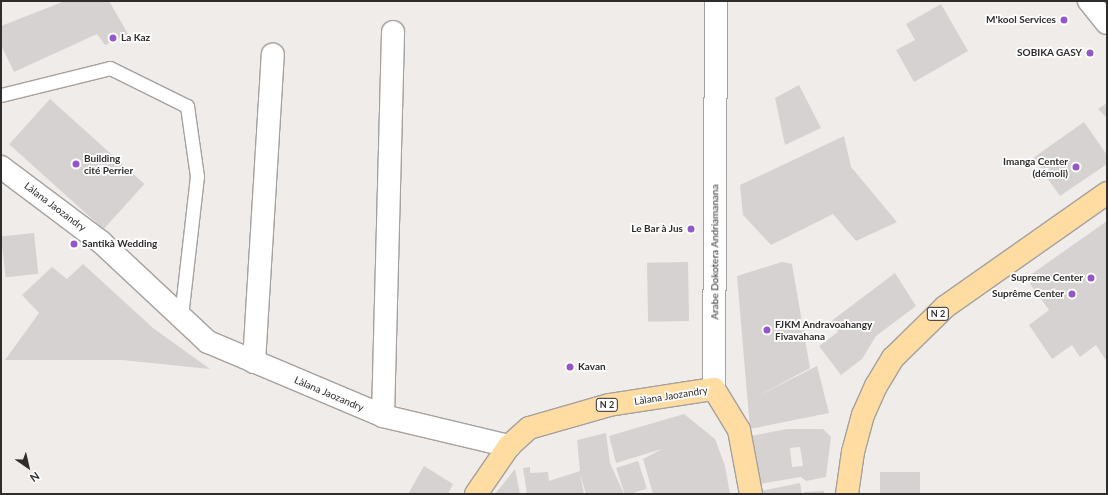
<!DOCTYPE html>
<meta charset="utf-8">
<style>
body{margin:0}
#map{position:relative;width:1108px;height:495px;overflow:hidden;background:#f0ece9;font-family:Lato,sans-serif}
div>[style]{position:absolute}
.building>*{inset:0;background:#d6d2d1;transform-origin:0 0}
.roads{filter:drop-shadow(1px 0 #a4a19f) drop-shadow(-1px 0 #a4a19f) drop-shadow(0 1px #a4a19f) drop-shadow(0 -1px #a4a19f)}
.service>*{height:13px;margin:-6.5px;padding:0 6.5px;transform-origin:6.5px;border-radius:6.5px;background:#fff}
.minor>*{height:22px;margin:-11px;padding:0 11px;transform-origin:11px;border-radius:11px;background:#fff}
.tertiary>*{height:22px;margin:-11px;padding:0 11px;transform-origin:11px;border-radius:11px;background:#fff}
.primary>*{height:22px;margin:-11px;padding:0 11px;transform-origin:11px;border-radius:11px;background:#fedca2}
.dots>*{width:11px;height:11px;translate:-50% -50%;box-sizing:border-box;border:2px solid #fff;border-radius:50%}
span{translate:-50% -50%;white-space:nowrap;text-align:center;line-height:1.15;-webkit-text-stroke:3.5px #fff;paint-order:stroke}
.shield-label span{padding:1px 3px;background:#fff;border:1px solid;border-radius:3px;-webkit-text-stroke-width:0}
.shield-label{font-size:9px;color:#2f2d2c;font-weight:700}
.poi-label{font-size:10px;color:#2f2d2c;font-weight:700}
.right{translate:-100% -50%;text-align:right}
.left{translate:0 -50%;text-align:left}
.street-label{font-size:10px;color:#2f2d2c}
.frame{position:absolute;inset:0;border:2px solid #2f2d2c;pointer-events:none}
.north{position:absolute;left:8px;top:447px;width:40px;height:40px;-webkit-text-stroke:3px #fff;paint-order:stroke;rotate:146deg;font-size:11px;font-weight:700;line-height:16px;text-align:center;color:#2f2d2c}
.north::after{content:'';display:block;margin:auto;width:14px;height:18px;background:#2f2d2c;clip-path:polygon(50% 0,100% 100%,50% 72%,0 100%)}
</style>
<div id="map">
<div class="building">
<i style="clip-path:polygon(65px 1px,109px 1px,128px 34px,105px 45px,97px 34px,14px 72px,1px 45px,1px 26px)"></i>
<i style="clip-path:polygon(941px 4px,968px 51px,914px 82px,896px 50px,915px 40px,906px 24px)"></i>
<i style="clip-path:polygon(799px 85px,821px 128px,785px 145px,775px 98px)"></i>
<i style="left:50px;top:99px;width:127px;height:61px;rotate:42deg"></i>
<i style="clip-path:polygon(1107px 103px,1107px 118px,1098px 109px)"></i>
<i style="clip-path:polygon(1084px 122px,1107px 155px,1107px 164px,1060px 196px,1033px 158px)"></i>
<i style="clip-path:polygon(844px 136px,851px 167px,897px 222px,856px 241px,833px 214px,771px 245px,743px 215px,740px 185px)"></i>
<i style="clip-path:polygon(1107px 221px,1107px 362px,1096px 345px,1080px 357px,1072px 345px,1052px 359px,1029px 325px,1049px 310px,1026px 278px)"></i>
<i style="left:34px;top:233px;width:41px;height:33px;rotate:84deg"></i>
<i style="left:688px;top:262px;width:59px;height:41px;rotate:89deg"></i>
<i style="clip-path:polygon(782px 262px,792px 264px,810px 368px,758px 396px,817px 366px,829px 413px,750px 429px,737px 276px)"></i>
<i style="clip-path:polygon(83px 264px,153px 328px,210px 369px,122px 360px,5px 360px,39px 313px,22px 295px,52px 267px,67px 279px)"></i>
<i style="clip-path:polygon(895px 273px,916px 306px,876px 336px,862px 359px,841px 375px,819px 346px,838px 332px,830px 322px)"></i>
<i style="clip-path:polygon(684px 414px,715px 439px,725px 466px,730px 494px,653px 494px,643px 459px,662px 449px,616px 463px,609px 436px)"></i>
<i style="clip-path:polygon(evenodd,787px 429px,823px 429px,831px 437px,826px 477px,806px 481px,801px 477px,759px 484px,751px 436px,787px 429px,800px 447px,803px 466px,792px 467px,790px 448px,800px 447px)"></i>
<i style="clip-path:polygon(606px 433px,610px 463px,624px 494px,586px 494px,580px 474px,584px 494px,527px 494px,523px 468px,530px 467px,530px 473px,548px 472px,549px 481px,580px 471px,577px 440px)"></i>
<i style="left:638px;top:461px;width:29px;height:23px;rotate:72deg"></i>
<i style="clip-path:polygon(424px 466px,453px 484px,448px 494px,408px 494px)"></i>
<i style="clip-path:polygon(515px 469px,520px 494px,495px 494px)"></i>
<i style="left:880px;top:472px;width:40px;height:22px"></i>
<i style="clip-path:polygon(800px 483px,802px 494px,762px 494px,761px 491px)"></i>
<i style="clip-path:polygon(824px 491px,824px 494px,805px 494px,804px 492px)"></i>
</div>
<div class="roads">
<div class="service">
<i style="left:1px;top:95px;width:112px;rotate:-13.9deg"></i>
<i style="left:110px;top:68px;width:86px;rotate:26.3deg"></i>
<i style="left:187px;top:106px;width:71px;rotate:81.9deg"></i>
<i style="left:197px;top:176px;width:142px;rotate:96.5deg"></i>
</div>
<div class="minor">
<i style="left:1px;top:167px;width:125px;rotate:36.9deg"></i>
<i style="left:101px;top:242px;width:146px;rotate:43.1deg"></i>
<i style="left:208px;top:342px;width:190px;rotate:22.9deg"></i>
<i style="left:383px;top:416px;width:130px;rotate:13.4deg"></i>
<i style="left:254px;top:362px;width:308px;rotate:-86.5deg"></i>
<i style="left:383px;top:416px;width:384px;rotate:-88.5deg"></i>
</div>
<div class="tertiary">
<i style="left:1089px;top:1px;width:28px;rotate:51deg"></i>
<i style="left:714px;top:389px;width:388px;rotate:-89.7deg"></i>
</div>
<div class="primary">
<i style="left:476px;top:494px;width:58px;rotate:-55.5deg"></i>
<i style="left:509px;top:446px;width:27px;rotate:-42deg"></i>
<i style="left:529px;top:428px;width:83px;rotate:-16deg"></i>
<i style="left:609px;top:405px;width:106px;rotate:-8.7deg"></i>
<i style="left:714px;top:389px;width:48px;rotate:58.6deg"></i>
<i style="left:739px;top:430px;width:65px;rotate:79.4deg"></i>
<i style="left:847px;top:494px;width:42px;rotate:-81.9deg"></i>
<i style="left:853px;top:452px;width:38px;rotate:-75deg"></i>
<i style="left:863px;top:415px;width:32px;rotate:-66deg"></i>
<i style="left:876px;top:386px;width:33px;rotate:-59deg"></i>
<i style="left:893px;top:358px;width:73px;rotate:-44.4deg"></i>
<i style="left:945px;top:307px;width:198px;rotate:-35.1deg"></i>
</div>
</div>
<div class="dots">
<i style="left:1064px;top:20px;background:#9556cc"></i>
<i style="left:113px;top:38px;background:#9556cc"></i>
<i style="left:1090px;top:53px;background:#9556cc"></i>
<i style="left:76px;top:164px;background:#9556cc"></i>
<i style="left:1076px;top:167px;background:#9556cc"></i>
<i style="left:691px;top:229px;background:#9556cc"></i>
<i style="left:74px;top:244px;background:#9556cc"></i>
<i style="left:1091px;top:278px;background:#9556cc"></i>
<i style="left:1072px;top:294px;background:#9556cc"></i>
<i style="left:767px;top:330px;background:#9556cc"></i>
<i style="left:570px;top:367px;background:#9556cc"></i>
</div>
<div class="shield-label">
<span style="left:938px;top:314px">N 2</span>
<span style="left:607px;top:405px">N 2</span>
</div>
<div class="poi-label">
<span class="right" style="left:1056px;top:20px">M'kool Services</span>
<span class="left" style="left:121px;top:38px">La Kaz</span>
<span class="right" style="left:1082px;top:53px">SOBIKA GASY</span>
<span class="left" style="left:84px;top:164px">Building<br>cité Perrier</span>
<span class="right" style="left:1068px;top:167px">Imanga Center<br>(démoli)</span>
<span class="right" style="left:683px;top:229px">Le Bar à Jus</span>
<span class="left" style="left:82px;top:244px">Santikà Wedding</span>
<span class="right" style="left:1083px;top:278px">Supreme Center</span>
<span class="right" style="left:1064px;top:294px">Suprême Center</span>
<span class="left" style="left:775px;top:330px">FJKM Andravoahangy<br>Fivavahana</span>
<span class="left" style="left:578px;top:367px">Kavan</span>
</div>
<div class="street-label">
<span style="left:55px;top:207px;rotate:37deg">Làlana Jaozandry</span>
<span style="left:715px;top:252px;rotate:-90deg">Arabe Dokotera Andriamanana</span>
<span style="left:329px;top:394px;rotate:23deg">Làlana Jaozandry</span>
<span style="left:671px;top:396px;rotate:-9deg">Làlana Jaozandry</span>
</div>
<div class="frame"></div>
<div class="north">N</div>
</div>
